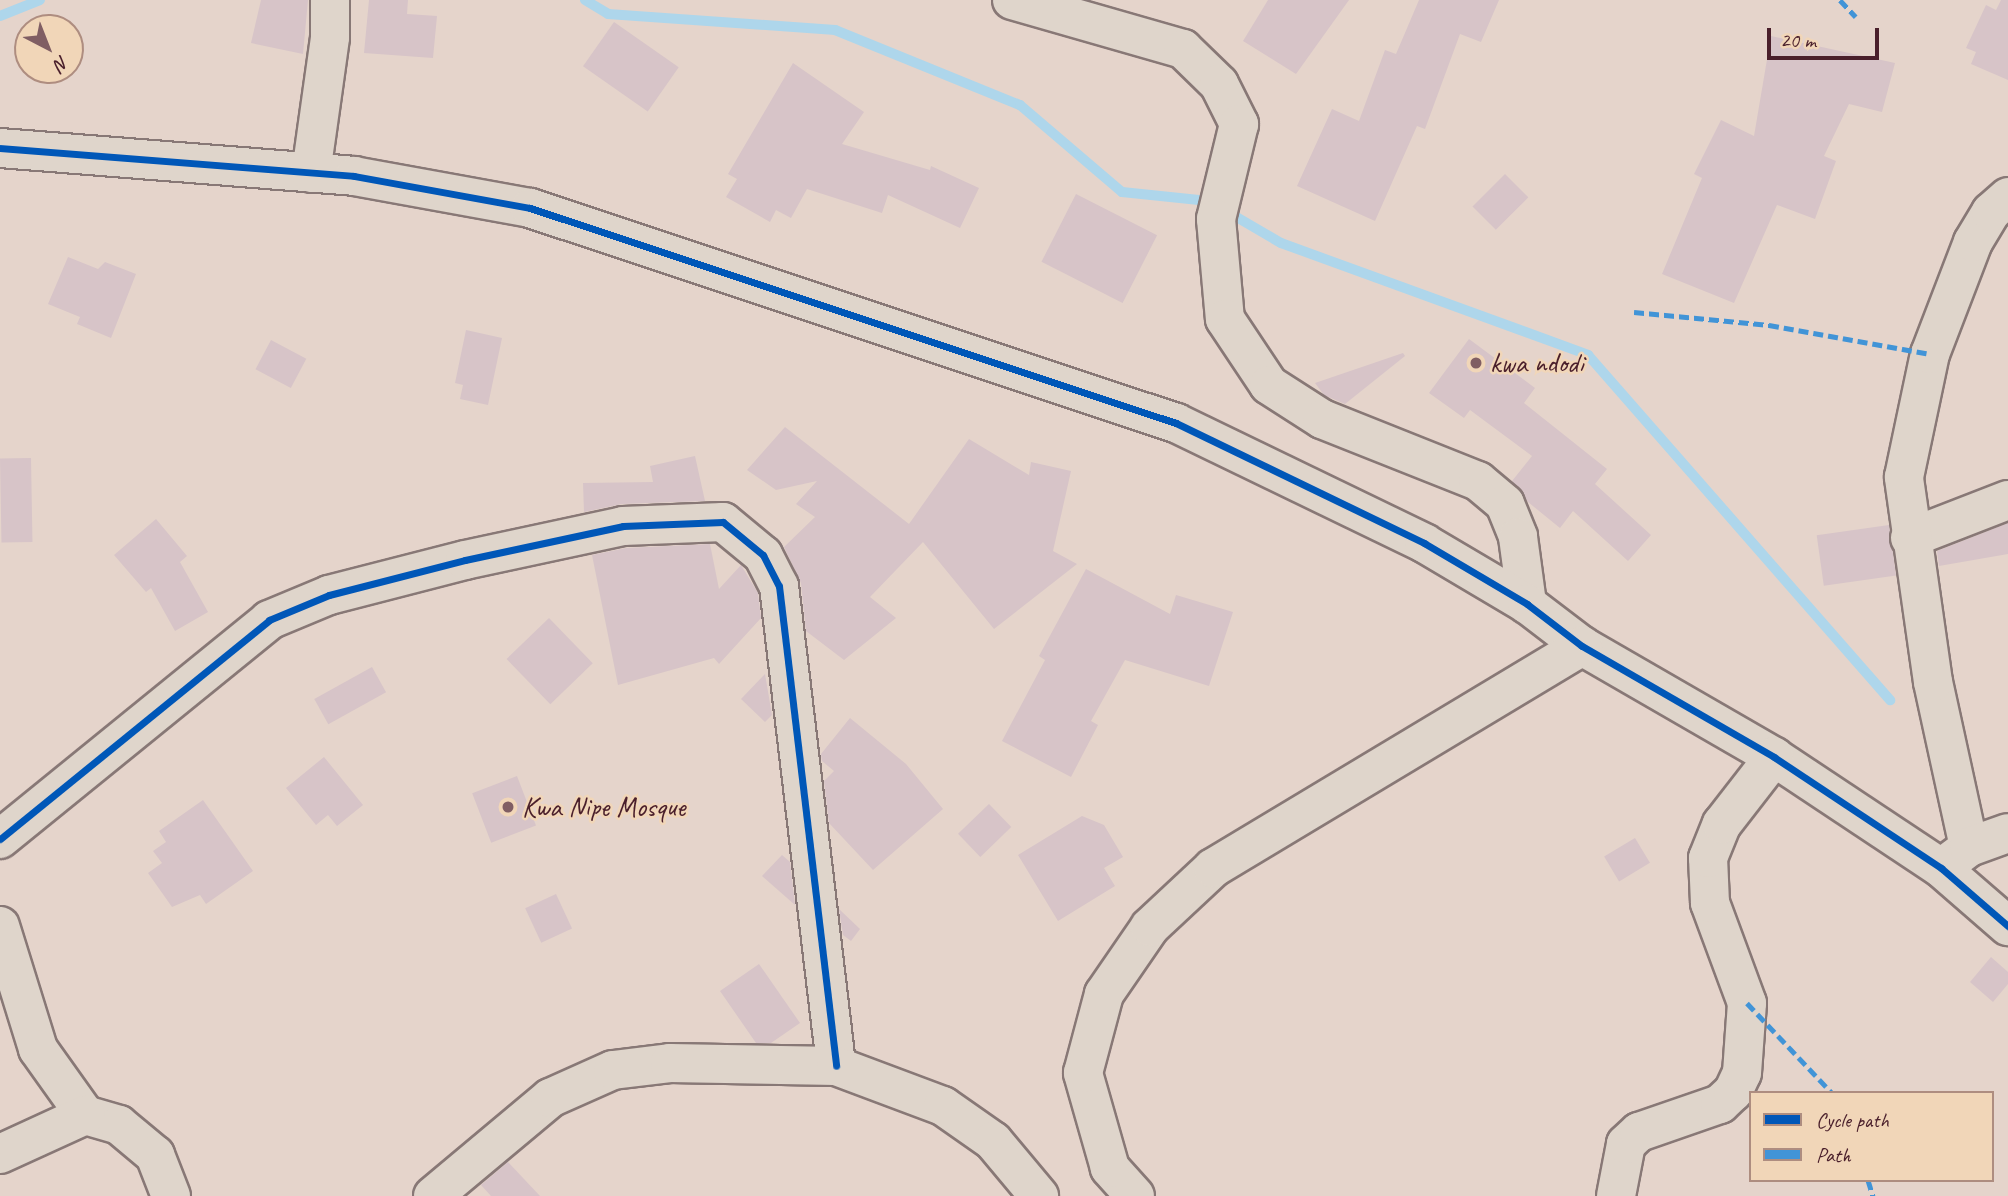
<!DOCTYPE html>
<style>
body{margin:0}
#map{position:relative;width:2008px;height:1196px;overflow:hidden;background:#e5d4cb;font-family:Caveat,sans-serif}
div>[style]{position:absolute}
.stream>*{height:10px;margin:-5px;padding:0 5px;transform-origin:5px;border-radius:5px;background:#aed6eb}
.building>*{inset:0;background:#d7c4c8;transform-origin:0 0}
.roads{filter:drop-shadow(2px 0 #887876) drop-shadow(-2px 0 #887876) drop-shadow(0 2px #887876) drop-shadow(0 -2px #887876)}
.minor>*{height:38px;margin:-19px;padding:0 19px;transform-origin:19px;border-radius:19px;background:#dfd5cb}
.quiet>*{height:5px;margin-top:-2.5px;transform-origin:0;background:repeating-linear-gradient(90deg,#4194d7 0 10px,transparent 0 15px)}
.cycleway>*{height:7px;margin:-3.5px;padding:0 3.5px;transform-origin:3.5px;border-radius:3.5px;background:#0057b8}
.dots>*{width:19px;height:19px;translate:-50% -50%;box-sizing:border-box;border:4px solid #f1d6b8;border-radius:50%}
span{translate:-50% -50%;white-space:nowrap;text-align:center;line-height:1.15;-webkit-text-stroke:5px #f1d6b8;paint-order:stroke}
.poi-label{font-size:28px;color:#4a1f2b}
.left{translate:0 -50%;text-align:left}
.legend{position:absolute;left:1749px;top:1091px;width:245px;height:91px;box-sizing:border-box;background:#f1d6b8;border:2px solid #ae8d80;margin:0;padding:9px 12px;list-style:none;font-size:21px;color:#4a1f2b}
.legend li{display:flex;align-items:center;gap:14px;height:35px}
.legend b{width:35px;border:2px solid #ae8d80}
.north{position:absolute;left:14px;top:14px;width:70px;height:70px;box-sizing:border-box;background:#f1d6b8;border:2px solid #ae8d80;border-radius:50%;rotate:138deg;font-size:19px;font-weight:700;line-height:28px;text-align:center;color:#4a1f2b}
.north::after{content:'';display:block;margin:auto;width:24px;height:32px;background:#805e63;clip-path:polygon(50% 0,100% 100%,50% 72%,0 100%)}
.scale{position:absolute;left:1767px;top:28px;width:112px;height:32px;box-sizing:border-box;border:4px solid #4a1f2b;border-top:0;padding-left:9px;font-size:21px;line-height:24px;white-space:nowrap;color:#4a1f2b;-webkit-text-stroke:5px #f1d6b8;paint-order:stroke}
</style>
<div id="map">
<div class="stream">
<i style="left:585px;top:0;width:27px;rotate:31deg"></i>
<i style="left:608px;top:14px;width:228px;rotate:4deg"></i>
<i style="left:835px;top:30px;width:200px;rotate:22.1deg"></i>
<i style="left:1020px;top:105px;width:134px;rotate:40.5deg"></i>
<i style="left:1122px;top:192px;width:87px;rotate:5.9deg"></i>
<i style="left:1209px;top:201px;width:83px;rotate:30.3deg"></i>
<i style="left:1281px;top:243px;width:327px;rotate:20deg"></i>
<i style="left:1588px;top:355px;width:459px;rotate:48.8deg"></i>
<i style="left:0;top:16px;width:43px;rotate:-21.8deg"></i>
</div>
<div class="building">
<i style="clip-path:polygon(261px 0,308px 0,303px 54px,251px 43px)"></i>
<i style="clip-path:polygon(369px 0,408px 0,407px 14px,437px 16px,433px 58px,364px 53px)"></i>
<i style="clip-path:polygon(1268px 0,1349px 0,1296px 74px,1243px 41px)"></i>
<i style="clip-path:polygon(1419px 0,1499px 0,1481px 42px,1460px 34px,1425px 129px,1417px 126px,1375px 221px,1297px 186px,1332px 109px,1359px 121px,1385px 50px,1396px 54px)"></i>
<i style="clip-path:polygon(2001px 0,2008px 0,2008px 80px,1971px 64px,1976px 52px,1966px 48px,1986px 5px,1996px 10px)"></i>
<i style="left:614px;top:22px;width:79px;height:54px;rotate:35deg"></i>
<i style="clip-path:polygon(1771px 36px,1895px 63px,1882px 112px,1849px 104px,1824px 156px,1836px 161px,1815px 219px,1777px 205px,1734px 303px,1662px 274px,1702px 178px,1694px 174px,1721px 120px,1754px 136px)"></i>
<i style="clip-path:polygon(793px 63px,864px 112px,842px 144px,930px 170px,931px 166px,979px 188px,960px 228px,888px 195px,882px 213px,807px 189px,791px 218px,776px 210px,770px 222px,726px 197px,737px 179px,728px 174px)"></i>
<i style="left:1505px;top:174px;width:33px;height:46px;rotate:45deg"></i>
<i style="left:1076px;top:194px;width:91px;height:76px;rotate:27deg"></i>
<i style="clip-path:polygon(68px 257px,98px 269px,105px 262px,136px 274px,111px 338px,77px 324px,80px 317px,48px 304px)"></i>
<i style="clip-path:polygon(466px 330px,502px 338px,488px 405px,460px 399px,463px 385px,455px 383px)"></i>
<i style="clip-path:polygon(1469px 339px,1535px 388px,1524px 403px,1607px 469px,1595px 484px,1651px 535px,1628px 561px,1573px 511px,1560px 528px,1528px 502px,1512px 481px,1532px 456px,1470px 410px,1464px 418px,1429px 393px)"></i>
<i style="left:271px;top:340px;width:40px;height:33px;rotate:28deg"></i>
<i style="clip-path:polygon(1403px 353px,1405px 356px,1345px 404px,1324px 395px,1315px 383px)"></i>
<i style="clip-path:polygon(785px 427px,909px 524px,969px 439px,1029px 475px,1031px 462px,1071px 471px,1053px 551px,1077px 564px,994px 629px,923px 542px,870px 597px,896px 618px,844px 660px,806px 631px,801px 583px,784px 547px,815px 517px,796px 504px,817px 481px,776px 490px,747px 470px)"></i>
<i style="clip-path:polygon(695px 456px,705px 501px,622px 504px,584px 512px,583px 483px,653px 482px,650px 466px)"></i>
<i style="left:31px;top:458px;width:84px;height:31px;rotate:89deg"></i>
<i style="clip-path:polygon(156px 519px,187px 556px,180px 562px,208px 612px,175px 631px,151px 588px,146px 592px,114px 555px)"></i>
<i style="clip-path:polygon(2008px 523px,2008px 554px,1939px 566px,1937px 551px)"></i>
<i style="left:1889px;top:525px;width:51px;height:73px;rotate:82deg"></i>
<i style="clip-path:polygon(710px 544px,719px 589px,741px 565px,758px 593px,761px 618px,719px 664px,714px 658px,618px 685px,592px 555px,626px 548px)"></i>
<i style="clip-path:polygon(1086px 569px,1170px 614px,1176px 595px,1233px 612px,1209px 686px,1125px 660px,1091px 721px,1098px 725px,1071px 777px,1002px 741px,1045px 660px,1039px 656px)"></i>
<i style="left:549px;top:618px;width:63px;height:59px;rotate:46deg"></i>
<i style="left:372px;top:667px;width:29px;height:66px;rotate:61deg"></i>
<i style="clip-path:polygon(765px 674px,772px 715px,765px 722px,741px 699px)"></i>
<i style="clip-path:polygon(850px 718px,906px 764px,943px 809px,873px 870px,829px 823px,824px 781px,834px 771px,822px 761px,821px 754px)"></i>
<i style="clip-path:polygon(324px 757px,363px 805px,337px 826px,328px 815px,316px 825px,286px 788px)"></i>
<i style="left:517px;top:776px;width:53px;height:48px;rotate:69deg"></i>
<i style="clip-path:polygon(203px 800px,253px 871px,206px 904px,200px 895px,172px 907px,148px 873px,162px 863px,153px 851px,166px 842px,159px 831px)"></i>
<i style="left:989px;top:804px;width:32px;height:43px;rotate:46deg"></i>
<i style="clip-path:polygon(1082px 816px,1104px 825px,1123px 857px,1104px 868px,1115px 886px,1058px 921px,1018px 855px)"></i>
<i style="left:1635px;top:838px;width:29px;height:36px;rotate:59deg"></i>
<i style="clip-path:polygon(782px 855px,790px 862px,795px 905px,762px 876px)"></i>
<i style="left:556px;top:894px;width:38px;height:34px;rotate:65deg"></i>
<i style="clip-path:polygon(839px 909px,860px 929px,851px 941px,843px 935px)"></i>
<i style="clip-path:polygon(1991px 957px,2008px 972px,2008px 984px,1993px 1002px,1970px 982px)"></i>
<i style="clip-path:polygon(759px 964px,800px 1023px,771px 1043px,756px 1043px,720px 991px)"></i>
<i style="clip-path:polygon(508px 1162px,540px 1196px,491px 1196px,481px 1185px)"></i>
</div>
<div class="roads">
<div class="minor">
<i style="left:1012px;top:0;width:178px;rotate:16deg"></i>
<i style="left:1183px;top:49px;width:50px;rotate:44.2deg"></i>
<i style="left:1219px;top:84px;width:45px;rotate:63.4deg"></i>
<i style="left:1239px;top:124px;width:98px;rotate:103.6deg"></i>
<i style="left:1216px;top:219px;width:100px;rotate:84.9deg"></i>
<i style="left:1225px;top:319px;width:79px;rotate:56.3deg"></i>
<i style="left:1269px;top:385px;width:63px;rotate:32.7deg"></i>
<i style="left:1322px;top:419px;width:168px;rotate:21.7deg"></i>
<i style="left:1478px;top:481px;width:35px;rotate:40deg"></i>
<i style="left:1505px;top:504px;width:35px;rotate:68deg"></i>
<i style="left:1518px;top:537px;width:68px;rotate:82.3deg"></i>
<i style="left:0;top:148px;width:355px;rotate:4.5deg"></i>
<i style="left:354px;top:176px;width:179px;rotate:10.3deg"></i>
<i style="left:530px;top:208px;width:681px;rotate:18.41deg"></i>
<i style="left:1176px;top:423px;width:276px;rotate:25.8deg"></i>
<i style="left:1424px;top:543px;width:120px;rotate:30.6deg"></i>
<i style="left:1527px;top:604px;width:69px;rotate:37.4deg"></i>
<i style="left:1582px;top:646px;width:222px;rotate:30deg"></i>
<i style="left:1774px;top:757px;width:201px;rotate:33.6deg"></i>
<i style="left:1941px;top:868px;width:89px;rotate:40.9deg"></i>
<i style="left:311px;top:173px;width:137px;rotate:-82deg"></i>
<i style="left:330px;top:37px;width:37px;rotate:-90deg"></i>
<i style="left:1910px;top:538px;width:105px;rotate:-21.2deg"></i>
<i style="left:0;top:839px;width:347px;rotate:-39.1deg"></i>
<i style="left:269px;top:620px;width:65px;rotate:-22.6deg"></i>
<i style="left:329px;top:595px;width:140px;rotate:-14.4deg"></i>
<i style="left:465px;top:560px;width:162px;rotate:-12.1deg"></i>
<i style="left:623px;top:526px;width:100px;rotate:-2.3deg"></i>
<i style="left:723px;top:522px;width:52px;rotate:39.5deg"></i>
<i style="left:763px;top:555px;width:35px;rotate:63deg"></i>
<i style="left:779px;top:586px;width:483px;rotate:83.2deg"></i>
<i style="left:1969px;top:847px;width:169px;rotate:-102.3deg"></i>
<i style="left:1933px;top:682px;width:207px;rotate:-98.1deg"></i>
<i style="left:1904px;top:477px;width:126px;rotate:-78.1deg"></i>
<i style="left:1930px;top:354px;width:120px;rotate:-69deg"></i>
<i style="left:1973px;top:242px;width:35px;rotate:-59deg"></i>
<i style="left:1991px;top:212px;width:23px;rotate:-41deg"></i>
<i style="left:1948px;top:863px;width:26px;rotate:-37deg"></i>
<i style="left:1969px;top:847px;width:41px;rotate:-19.7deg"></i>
<i style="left:0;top:926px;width:129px;rotate:72.8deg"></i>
<i style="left:38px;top:1049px;width:81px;rotate:54.5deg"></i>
<i style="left:85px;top:1115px;width:35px;rotate:16deg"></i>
<i style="left:119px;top:1125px;width:47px;rotate:39.8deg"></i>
<i style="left:155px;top:1155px;width:44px;rotate:68.7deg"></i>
<i style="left:0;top:1154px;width:94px;rotate:-24.6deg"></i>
<i style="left:433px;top:1196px;width:153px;rotate:-39.9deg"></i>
<i style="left:550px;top:1098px;width:69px;rotate:-24deg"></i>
<i style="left:613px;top:1070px;width:57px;rotate:-7deg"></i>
<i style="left:670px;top:1063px;width:166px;rotate:1deg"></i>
<i style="left:836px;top:1066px;width:114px;rotate:20.5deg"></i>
<i style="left:943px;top:1106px;width:61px;rotate:35deg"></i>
<i style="left:993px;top:1141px;width:72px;rotate:50.1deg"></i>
<i style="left:1135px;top:1196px;width:38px;rotate:-132deg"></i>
<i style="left:1110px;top:1168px;width:99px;rotate:-105.9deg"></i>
<i style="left:1083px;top:1073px;width:82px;rotate:-75.1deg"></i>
<i style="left:1104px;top:994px;width:81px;rotate:-55.5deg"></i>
<i style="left:1150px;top:927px;width:86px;rotate:-43.1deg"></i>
<i style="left:1213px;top:868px;width:431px;rotate:-31deg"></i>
<i style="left:1616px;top:1196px;width:53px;rotate:-79.1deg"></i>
<i style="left:1626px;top:1144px;width:18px;rotate:-43deg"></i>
<i style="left:1639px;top:1132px;width:86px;rotate:-19.1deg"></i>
<i style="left:1720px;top:1104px;width:18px;rotate:-43deg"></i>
<i style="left:1733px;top:1092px;width:21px;rotate:-65deg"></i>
<i style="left:1742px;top:1073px;width:70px;rotate:-85.9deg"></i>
<i style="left:1747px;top:1003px;width:107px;rotate:-110.3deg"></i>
<i style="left:1710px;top:903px;width:45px;rotate:-92.5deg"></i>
<i style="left:1708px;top:858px;width:37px;rotate:-68deg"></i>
<i style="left:1722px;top:824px;width:85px;rotate:-52.2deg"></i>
</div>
</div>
<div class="quiet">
<i style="left:1840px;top:0;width:23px;rotate:47deg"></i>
<i style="left:1634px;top:312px;width:136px;rotate:5.5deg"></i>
<i style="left:1769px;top:325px;width:164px;rotate:10.2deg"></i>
<i style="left:1747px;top:1003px;width:124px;rotate:46.6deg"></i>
<i style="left:1868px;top:1180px;width:17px;rotate:73deg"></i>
</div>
<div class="cycleway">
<i style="left:0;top:148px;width:355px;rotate:4.5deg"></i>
<i style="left:354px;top:176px;width:179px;rotate:10.3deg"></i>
<i style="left:530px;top:208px;width:681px;rotate:18.41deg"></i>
<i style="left:1176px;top:423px;width:276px;rotate:25.8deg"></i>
<i style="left:1424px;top:543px;width:120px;rotate:30.6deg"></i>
<i style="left:1527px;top:604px;width:69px;rotate:37.4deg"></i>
<i style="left:1582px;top:646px;width:222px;rotate:30deg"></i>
<i style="left:1774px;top:757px;width:201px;rotate:33.6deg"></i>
<i style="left:1941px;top:868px;width:89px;rotate:40.9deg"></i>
<i style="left:0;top:839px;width:347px;rotate:-39.1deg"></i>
<i style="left:269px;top:620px;width:65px;rotate:-22.6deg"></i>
<i style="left:329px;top:595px;width:140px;rotate:-14.4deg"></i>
<i style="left:465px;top:560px;width:162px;rotate:-12.1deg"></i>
<i style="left:623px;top:526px;width:100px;rotate:-2.3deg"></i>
<i style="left:723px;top:522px;width:52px;rotate:39.5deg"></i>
<i style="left:763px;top:555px;width:35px;rotate:63deg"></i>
<i style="left:779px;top:586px;width:483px;rotate:83.2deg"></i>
</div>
<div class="dots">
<i style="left:1476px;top:363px;background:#805e63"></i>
<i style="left:508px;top:807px;background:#805e63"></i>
</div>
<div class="poi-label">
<span class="left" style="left:1490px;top:363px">kwa ndodi</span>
<span class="left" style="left:522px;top:807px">Kwa Nipe Mosque</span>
</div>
<ul class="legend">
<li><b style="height:9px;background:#0057b8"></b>Cycle path</li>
<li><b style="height:9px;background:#4194d7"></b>Path</li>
</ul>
<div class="north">N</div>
<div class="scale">20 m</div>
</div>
